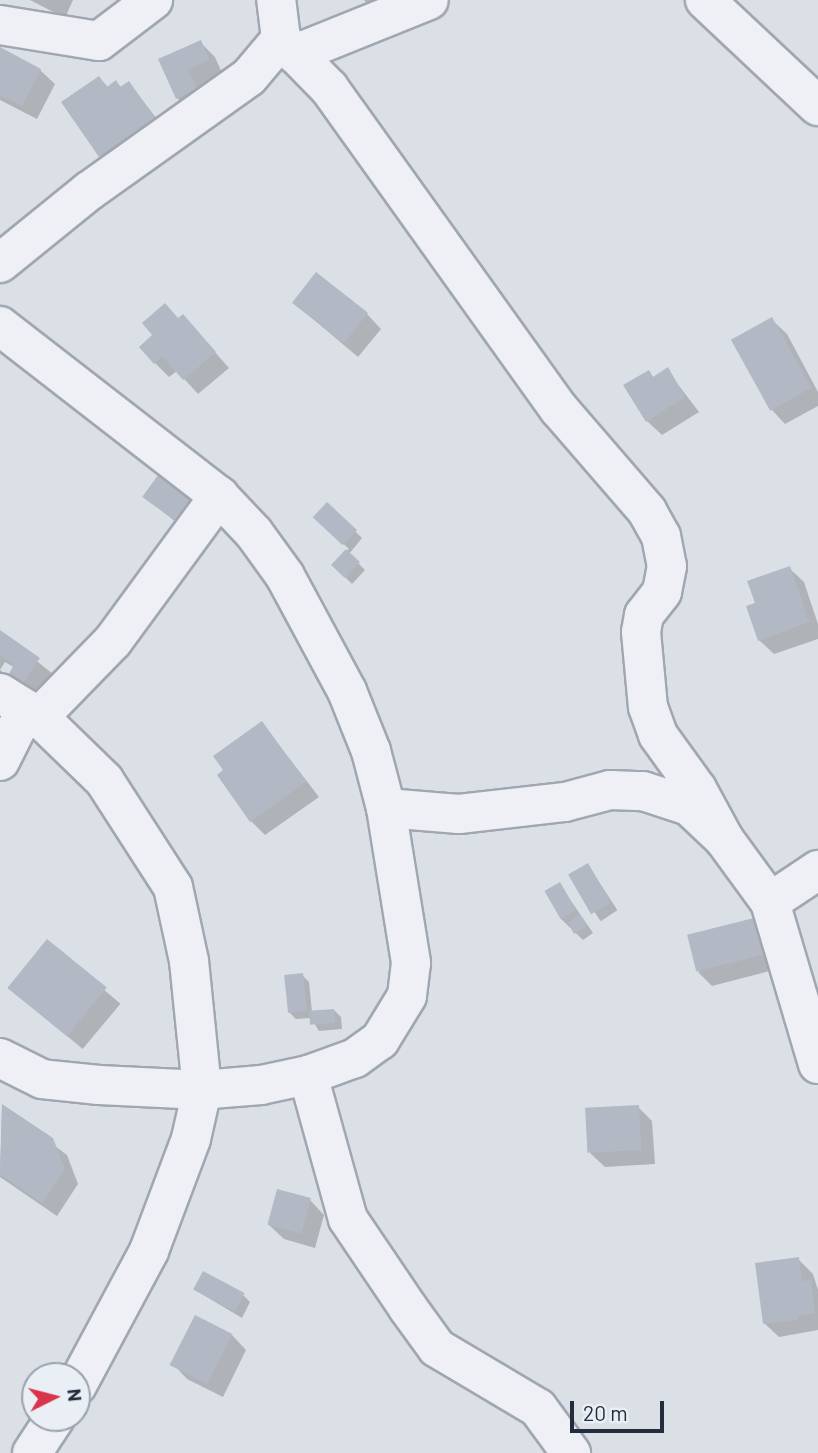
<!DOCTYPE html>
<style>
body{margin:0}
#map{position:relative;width:818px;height:1453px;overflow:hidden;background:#dbe0e7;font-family:Barlow,sans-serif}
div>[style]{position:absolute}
.shadow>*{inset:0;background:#0003;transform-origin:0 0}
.building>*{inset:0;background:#b2b9c4;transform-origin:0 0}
.roads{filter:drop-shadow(2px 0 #a0a7b1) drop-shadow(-2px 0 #a0a7b1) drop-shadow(0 2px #a0a7b1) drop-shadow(0 -2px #a0a7b1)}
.minor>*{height:38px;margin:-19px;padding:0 19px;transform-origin:19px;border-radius:19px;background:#eef0f5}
span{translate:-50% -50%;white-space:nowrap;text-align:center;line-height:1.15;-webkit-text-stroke:6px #eaeff5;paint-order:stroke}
.north{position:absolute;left:21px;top:1362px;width:70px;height:70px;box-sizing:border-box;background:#eaeff5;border:2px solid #9ba1ac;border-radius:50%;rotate:84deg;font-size:19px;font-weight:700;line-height:28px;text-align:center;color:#242d3e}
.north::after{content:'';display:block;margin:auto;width:24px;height:32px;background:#d8344b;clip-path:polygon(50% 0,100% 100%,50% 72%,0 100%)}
.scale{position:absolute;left:570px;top:1401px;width:94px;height:32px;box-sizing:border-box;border:4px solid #242d3e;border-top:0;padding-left:9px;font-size:21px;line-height:24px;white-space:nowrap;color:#242d3e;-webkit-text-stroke:5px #eaeff5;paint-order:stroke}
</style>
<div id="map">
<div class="shadow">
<i style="clip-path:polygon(30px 0,73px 0,65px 18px)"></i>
<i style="clip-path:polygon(364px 0,408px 0,380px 17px)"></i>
<i style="clip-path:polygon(200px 42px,215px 57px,223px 75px,201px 85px,210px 104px,192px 112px,177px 98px,161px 60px)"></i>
<i style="clip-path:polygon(0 49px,40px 70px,55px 84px,37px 119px,0 100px)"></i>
<i style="clip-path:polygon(99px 78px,109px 88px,116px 82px,122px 88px,129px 83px,168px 133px,114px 171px,100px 156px)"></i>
<i style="clip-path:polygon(294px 303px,367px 314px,381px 329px,358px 357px)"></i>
<i style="clip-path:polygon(183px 316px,229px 368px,198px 394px,177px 371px,169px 377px,155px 363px)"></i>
<i style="clip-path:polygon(772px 320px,787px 334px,818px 392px,818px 406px,785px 424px,771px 409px)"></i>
<i style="clip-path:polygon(667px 370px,699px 412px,662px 435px,647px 421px,648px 372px,654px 378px)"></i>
<i style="clip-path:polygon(161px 474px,199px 541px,145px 497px)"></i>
<i style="clip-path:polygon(327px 504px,362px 538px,349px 554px,365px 570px,352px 584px,333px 565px,349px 549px,315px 517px)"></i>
<i style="clip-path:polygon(789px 568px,804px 582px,818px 624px,818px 639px,774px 654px,759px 640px)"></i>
<i style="clip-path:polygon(evenodd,0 632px,53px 674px,36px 700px,0 685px,0 632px,5px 662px,15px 668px,9px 677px,0 670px,5px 662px)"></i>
<i style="clip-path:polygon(262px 723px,319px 797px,265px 835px,251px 821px)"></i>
<i style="left:588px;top:865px;width:54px;height:20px;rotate:57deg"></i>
<i style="clip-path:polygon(560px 885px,593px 933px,583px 940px,561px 919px)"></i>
<i style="clip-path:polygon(753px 920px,768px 935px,777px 969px,712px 986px,698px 972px)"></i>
<i style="left:47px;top:942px;width:96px;height:59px;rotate:40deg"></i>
<i style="clip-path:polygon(302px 975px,309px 982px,312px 1012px,334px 1010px,341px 1017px,342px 1029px,319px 1031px,311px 1018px,296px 1019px,289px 1012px)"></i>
<i style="clip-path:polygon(2px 1107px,67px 1155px,78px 1184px,57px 1216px,0 1177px)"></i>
<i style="clip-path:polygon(638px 1107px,652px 1121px,655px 1164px,605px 1167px,590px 1153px)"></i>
<i style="clip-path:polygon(310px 1200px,324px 1215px,315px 1248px,284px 1239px,269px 1225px)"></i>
<i style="clip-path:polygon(798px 1259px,813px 1274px,818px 1290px,818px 1330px,779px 1337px,764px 1323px)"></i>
<i style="clip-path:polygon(195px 1290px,243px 1295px,250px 1302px,242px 1318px)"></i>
<i style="clip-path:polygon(232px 1335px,246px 1350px,223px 1397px,187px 1379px,173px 1364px)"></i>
</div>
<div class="building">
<i style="clip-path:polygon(201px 40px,209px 60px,188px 70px,197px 89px,176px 99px,158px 59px)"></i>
<i style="clip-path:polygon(0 47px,41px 69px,22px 106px,0 95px)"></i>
<i style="clip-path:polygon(99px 76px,107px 87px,116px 80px,120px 87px,129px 81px,155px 118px,99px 157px,61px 102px)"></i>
<i style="left:316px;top:272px;width:66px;height:39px;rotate:38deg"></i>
<i style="clip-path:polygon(165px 303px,178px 318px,183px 314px,216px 352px,183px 380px,162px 356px,154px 364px,139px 347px,152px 335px,142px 323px)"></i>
<i style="left:772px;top:317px;width:81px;height:47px;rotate:61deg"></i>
<i style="clip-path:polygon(668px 367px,685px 397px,646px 422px,623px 385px,649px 370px,653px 377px)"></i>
<i style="left:161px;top:471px;width:52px;height:32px;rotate:36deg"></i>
<i style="left:327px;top:502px;width:41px;height:21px;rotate:43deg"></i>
<i style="left:346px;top:549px;width:19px;height:22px;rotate:43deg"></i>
<i style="clip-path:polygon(790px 566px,809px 622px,758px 641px,746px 606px,755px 603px,747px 581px)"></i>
<i style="clip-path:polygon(0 630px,40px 658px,21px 686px,7px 677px,14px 665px,0 656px)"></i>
<i style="clip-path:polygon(262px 721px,306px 782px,250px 822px,217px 775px,223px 770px,213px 756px)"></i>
<i style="left:588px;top:863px;width:46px;height:23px;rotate:60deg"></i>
<i style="left:560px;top:882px;width:32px;height:18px;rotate:60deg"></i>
<i style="clip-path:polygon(580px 914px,587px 926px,574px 934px,568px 923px)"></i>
<i style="left:754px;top:918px;width:38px;height:69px;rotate:76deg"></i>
<i style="left:47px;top:939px;width:77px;height:63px;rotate:39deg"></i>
<i style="left:303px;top:973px;width:38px;height:19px;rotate:84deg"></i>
<i style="left:334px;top:1009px;width:14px;height:25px;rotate:86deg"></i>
<i style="clip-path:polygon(2px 1104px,53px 1138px,65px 1169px,42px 1203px,0 1174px)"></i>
<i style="left:639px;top:1105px;width:45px;height:54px;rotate:87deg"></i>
<i style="left:277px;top:1189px;width:35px;height:37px;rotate:15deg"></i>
<i style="clip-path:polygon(799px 1257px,802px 1281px,811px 1280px,815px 1313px,797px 1316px,798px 1320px,763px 1324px,755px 1263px)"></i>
<i style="left:203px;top:1271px;width:47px;height:21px;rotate:28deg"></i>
<i style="left:195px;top:1315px;width:42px;height:56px;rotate:27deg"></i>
</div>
<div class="roads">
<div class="minor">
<i style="left:705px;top:0;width:155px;rotate:43.2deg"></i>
<i style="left:0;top:25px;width:100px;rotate:9.2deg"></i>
<i style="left:99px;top:41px;width:68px;rotate:-37.2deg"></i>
<i style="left:281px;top:39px;width:69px;rotate:45.6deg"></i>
<i style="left:329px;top:88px;width:395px;rotate:54.4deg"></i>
<i style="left:559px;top:409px;width:135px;rotate:49.2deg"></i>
<i style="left:647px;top:511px;width:29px;rotate:61deg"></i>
<i style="left:661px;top:536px;width:31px;rotate:79deg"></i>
<i style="left:667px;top:566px;width:26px;rotate:101deg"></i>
<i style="left:662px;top:592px;width:29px;rotate:128deg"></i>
<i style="left:644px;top:615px;width:17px;rotate:100deg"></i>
<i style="left:641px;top:632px;width:75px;rotate:84.7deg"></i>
<i style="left:648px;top:707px;width:30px;rotate:70deg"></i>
<i style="left:658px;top:735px;width:67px;rotate:54.2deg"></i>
<i style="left:697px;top:789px;width:57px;rotate:61.6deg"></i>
<i style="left:295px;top:54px;width:144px;rotate:-21.9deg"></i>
<i style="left:0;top:263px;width:114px;rotate:-39deg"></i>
<i style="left:89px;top:191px;width:196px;rotate:-35.5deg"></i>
<i style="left:249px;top:77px;width:50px;rotate:-49.9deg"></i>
<i style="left:281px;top:39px;width:39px;rotate:-97deg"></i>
<i style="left:0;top:326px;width:277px;rotate:37.8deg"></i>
<i style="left:219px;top:496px;width:51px;rotate:46.6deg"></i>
<i style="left:254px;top:533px;width:53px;rotate:54.2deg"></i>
<i style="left:285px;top:576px;width:131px;rotate:61.7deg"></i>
<i style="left:347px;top:691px;width:65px;rotate:68.2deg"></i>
<i style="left:371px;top:751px;width:59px;rotate:75.3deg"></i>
<i style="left:386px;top:808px;width:157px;rotate:80.8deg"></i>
<i style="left:411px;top:963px;width:33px;rotate:97deg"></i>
<i style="left:407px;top:996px;width:52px;rotate:121.5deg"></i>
<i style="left:380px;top:1040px;width:31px;rotate:144deg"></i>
<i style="left:355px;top:1058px;width:50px;rotate:160.1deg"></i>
<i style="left:308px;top:1075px;width:48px;rotate:168deg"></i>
<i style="left:261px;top:1085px;width:59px;rotate:175.2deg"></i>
<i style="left:202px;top:1090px;width:103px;rotate:-177.2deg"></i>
<i style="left:99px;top:1085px;width:57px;rotate:-174deg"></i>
<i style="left:42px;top:1079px;width:47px;rotate:-153.4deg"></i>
<i style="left:0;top:693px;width:46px;rotate:31.6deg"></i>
<i style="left:39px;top:717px;width:91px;rotate:44.1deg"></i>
<i style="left:104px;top:780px;width:127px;rotate:57.2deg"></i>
<i style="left:173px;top:887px;width:76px;rotate:77.8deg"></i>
<i style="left:189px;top:961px;width:130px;rotate:84.2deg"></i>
<i style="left:202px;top:1090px;width:50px;rotate:102.7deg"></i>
<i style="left:191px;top:1139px;width:120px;rotate:110.6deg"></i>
<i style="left:149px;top:1251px;width:152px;rotate:118.2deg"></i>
<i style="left:39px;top:717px;width:106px;rotate:-45.8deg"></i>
<i style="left:113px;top:641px;width:180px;rotate:-53.8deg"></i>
<i style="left:0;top:761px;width:58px;rotate:-63.4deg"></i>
<i style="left:386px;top:808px;width:73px;rotate:4.7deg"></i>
<i style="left:459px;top:814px;width:107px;rotate:-6.5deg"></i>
<i style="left:565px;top:802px;width:47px;rotate:-14.9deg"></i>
<i style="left:610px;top:790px;width:33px;rotate:2deg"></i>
<i style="left:643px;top:791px;width:48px;rotate:18.1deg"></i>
<i style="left:689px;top:806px;width:48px;rotate:43.3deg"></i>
<i style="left:724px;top:839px;width:78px;rotate:53.9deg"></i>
<i style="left:770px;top:902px;width:169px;rotate:73.5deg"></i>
<i style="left:770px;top:902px;width:58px;rotate:-33.7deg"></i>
<i style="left:308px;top:1075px;width:149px;rotate:74.5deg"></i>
<i style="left:348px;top:1219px;width:107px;rotate:56deg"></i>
<i style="left:408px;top:1308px;width:49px;rotate:54.1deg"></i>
<i style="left:437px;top:1348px;width:117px;rotate:30.7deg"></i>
<i style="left:538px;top:1408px;width:56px;rotate:53.7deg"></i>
<i style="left:32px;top:1453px;width:42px;rotate:-56.7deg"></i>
</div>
</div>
<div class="north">N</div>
<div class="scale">20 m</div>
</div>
